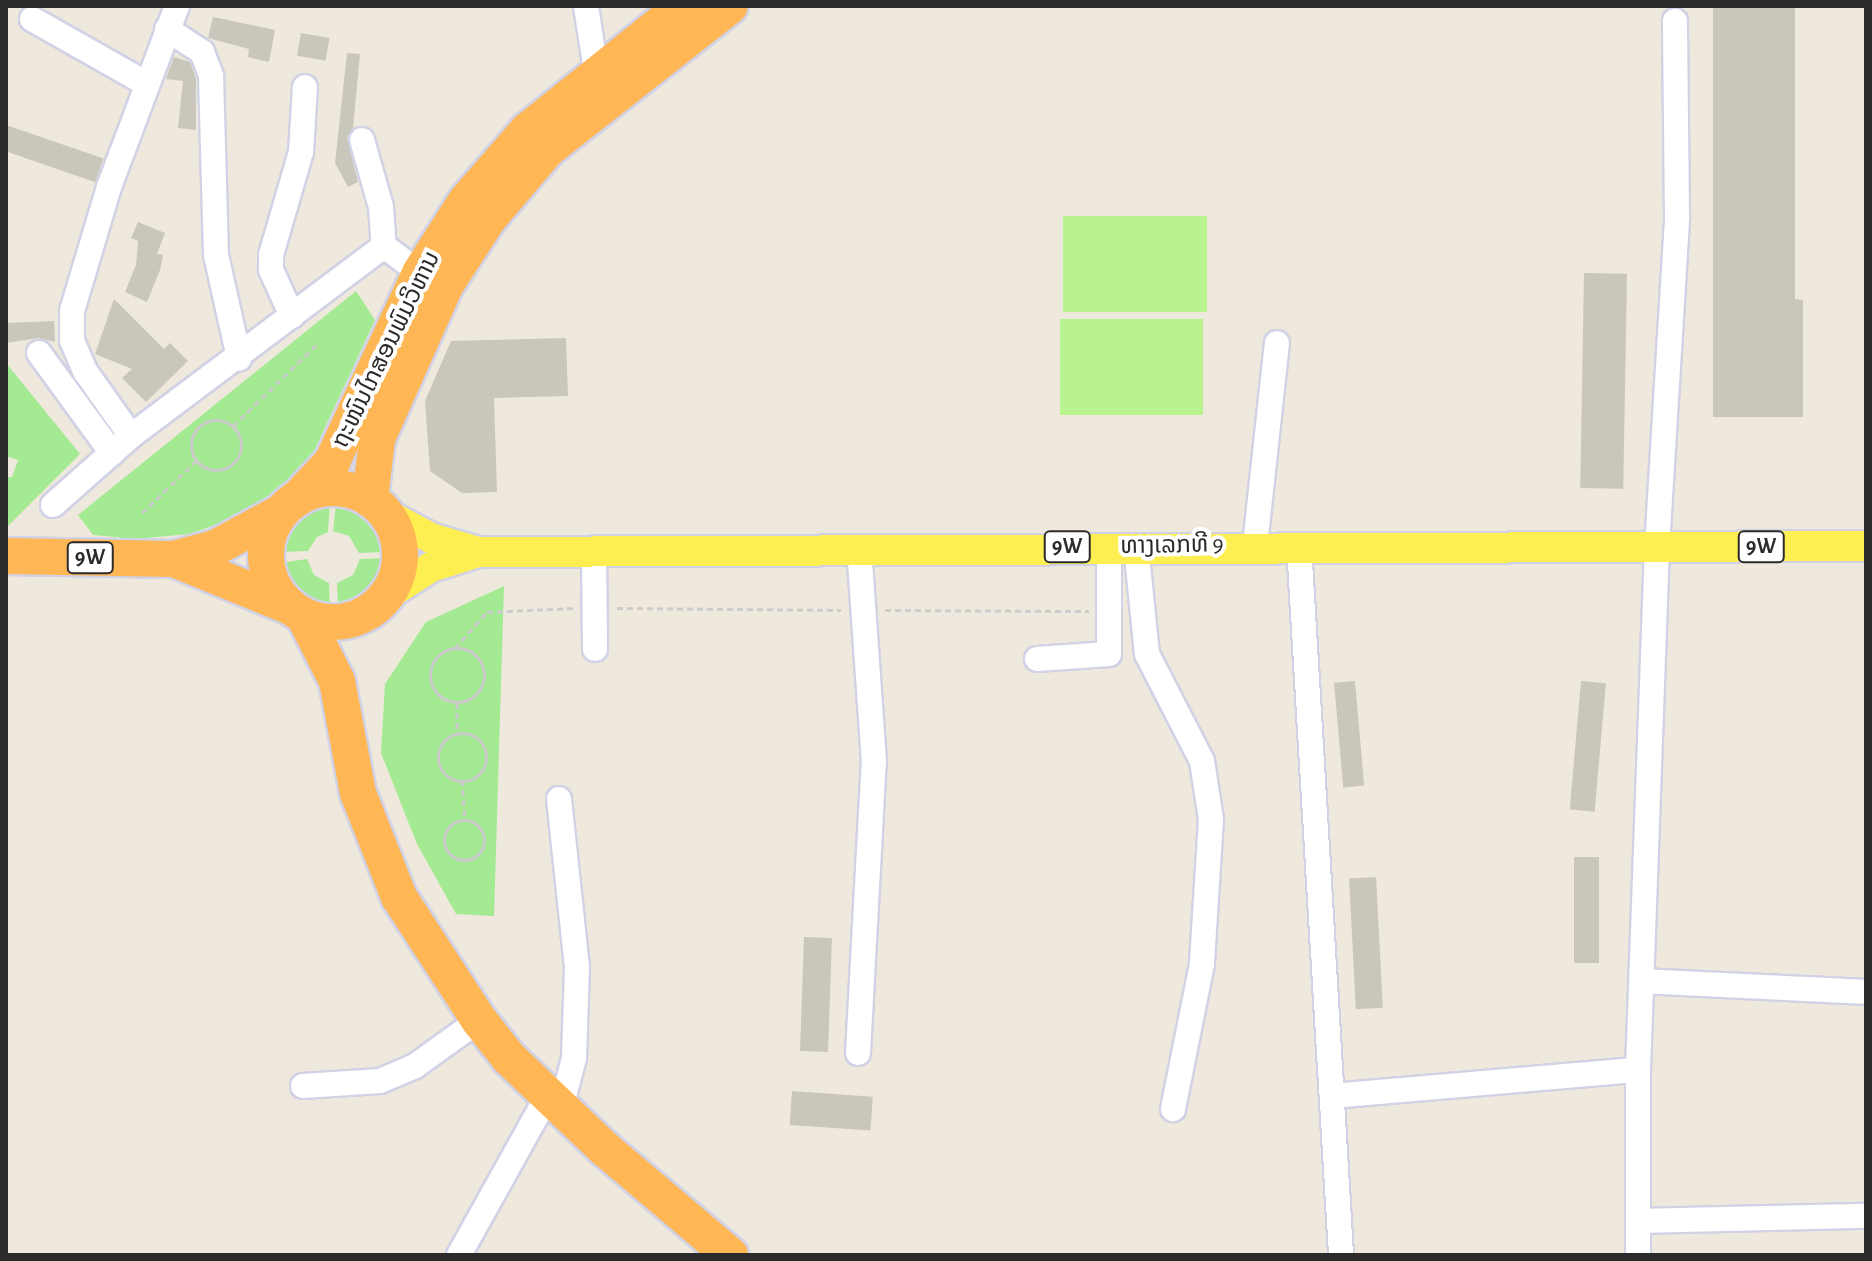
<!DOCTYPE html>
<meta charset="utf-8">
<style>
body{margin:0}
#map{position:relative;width:1872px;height:1261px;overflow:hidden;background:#eee9dc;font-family:"Alegreya Sans","Noto Sans Lao",sans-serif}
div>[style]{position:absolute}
.green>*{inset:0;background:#a4ea93}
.pitch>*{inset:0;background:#b9f28e;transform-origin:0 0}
.building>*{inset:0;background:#c9c6bb;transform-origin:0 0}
.path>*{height:3px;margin-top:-1.5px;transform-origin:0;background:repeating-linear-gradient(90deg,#ccc 0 6px,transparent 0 10px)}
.path>.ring{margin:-1.5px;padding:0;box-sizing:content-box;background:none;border:3px solid #ccc;border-radius:50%}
.roads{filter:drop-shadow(2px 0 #d1d2e5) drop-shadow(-2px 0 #d1d2e5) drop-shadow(0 2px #d1d2e5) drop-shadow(0 -2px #d1d2e5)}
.minor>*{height:24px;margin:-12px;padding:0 12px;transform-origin:12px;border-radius:12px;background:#fff}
.major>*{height:30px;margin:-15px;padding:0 15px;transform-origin:15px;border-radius:15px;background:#fdee52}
.highway>*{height:36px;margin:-18px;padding:0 18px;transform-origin:18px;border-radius:18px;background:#ffb756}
.highway>.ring{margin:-18px;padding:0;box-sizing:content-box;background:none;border:36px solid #ffb756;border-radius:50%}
span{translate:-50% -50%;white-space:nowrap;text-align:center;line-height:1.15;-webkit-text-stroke:8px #fff;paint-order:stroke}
.shield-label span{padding:2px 6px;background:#fff;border:2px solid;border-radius:6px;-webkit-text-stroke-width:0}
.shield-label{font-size:22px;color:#2b2b2b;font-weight:700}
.street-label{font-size:24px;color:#2b2b2b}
.frame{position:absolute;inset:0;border:8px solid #2b2b2b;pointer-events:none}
</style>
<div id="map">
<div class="green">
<i style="clip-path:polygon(356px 291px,375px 320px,308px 464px,251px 513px,189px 534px,136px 539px,93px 535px,78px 515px)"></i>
<i style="clip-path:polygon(6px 363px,80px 454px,6px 528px,6px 477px,12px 477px,18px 460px,6px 456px)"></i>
<i style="clip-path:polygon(330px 503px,328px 532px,317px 537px,308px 551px,280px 552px,286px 529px,297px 515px)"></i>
<i style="clip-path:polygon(336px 504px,363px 514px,375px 526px,383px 552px,359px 553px,349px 536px,333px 531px)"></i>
<i style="clip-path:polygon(384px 558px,372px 590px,338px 607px,337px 583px,353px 575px,360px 559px)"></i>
<i style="clip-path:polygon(307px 559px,314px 575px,329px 583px,330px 608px,310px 604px,285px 580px,279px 563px)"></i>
<i style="clip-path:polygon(504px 586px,494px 916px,456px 914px,417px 844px,381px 753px,385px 684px,426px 622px)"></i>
</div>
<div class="pitch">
<i style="left:1063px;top:216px;width:144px;height:96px"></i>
<i style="left:1060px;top:319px;width:143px;height:96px"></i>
</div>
<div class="building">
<i style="clip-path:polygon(1713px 6px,1795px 6px,1795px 299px,1803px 300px,1803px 417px,1713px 417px)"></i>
<i style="clip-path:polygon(213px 17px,275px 30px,269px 62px,248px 57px,249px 49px,208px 38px)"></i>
<i style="left:301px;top:33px;width:29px;height:23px;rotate:10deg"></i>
<i style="clip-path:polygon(347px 53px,360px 54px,353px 128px,347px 137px,358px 182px,348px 187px,335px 163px)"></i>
<i style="clip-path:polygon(174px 57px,190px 62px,196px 79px,196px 130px,178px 128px,183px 81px,166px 79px)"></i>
<i style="left:6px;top:125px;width:103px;height:25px;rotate:19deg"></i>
<i style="clip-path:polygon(138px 222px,165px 233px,157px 254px,163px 255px,160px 270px,147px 302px,125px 292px,136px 265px,138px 241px,131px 238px)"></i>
<i style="left:1584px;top:273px;width:43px;height:215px;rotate:1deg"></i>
<i style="clip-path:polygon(114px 299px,164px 349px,170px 343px,188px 361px,146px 402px,122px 378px,132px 369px,95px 354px)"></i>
<i style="clip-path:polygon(54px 321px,55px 342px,38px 338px,6px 343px,6px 323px)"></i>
<i style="clip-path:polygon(566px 338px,568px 396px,494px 398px,497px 492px,462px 493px,430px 471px,425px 401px,451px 341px)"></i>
<i style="left:1355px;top:681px;width:105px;height:21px;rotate:85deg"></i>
<i style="left:1581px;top:681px;width:25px;height:129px;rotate:5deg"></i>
<i style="left:1574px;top:857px;width:25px;height:106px"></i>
<i style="left:1376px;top:877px;width:131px;height:27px;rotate:87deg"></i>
<i style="left:804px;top:937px;width:28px;height:114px;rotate:2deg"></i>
<i style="left:792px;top:1091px;width:81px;height:34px;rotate:4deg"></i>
</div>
<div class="path">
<i class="ring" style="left:191px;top:420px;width:47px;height:47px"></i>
<i style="left:233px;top:426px;width:119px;rotate:-44.3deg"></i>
<i style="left:142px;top:513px;width:75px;rotate:-43.9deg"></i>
<i style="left:617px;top:608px;width:224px;rotate:0.5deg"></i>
<i style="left:885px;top:610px;width:204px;rotate:0.3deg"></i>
<i style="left:455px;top:648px;width:48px;rotate:-48.4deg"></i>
<i style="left:487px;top:612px;width:86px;rotate:-2.7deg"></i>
<i class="ring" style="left:430px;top:648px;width:51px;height:51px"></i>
<i style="left:457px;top:702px;width:31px;rotate:90deg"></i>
<i class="ring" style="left:438px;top:733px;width:45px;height:45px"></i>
<i style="left:462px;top:780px;width:40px;rotate:85.7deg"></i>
<i class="ring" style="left:444px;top:820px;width:37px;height:37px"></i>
</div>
<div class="roads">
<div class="minor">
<i style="left:586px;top:6px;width:66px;rotate:81.3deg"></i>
<i style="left:596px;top:71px;width:14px;rotate:54deg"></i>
<i style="left:32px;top:19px;width:130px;rotate:29.5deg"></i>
<i style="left:167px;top:29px;width:42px;rotate:33.3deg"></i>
<i style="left:202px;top:52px;width:26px;rotate:69deg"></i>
<i style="left:211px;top:76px;width:179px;rotate:88.4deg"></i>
<i style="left:216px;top:255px;width:106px;rotate:77.4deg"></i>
<i style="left:362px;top:140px;width:70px;rotate:74.2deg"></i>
<i style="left:381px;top:207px;width:39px;rotate:86deg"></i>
<i style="left:292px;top:316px;width:51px;rotate:-114.5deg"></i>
<i style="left:271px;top:270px;width:15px;rotate:-90deg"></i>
<i style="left:271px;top:255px;width:107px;rotate:-73.8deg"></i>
<i style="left:301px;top:152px;width:65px;rotate:-86.5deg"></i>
<i style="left:39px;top:353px;width:124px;rotate:53.9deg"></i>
<i style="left:131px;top:436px;width:80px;rotate:-125.3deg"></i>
<i style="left:85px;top:371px;width:33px;rotate:-113deg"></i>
<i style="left:72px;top:341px;width:30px;rotate:-90deg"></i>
<i style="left:72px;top:311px;width:129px;rotate:-73.4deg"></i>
<i style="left:109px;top:187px;width:193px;rotate:-69.4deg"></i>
<i style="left:53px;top:505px;width:104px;rotate:-41.5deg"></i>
<i style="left:131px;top:436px;width:316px;rotate:-36.9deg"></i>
<i style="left:384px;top:246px;width:45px;rotate:36.9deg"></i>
<i style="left:1255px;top:545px;width:203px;rotate:-83.8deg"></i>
<i style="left:1299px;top:545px;width:711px;rotate:86.61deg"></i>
<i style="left:1136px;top:546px;width:109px;rotate:84.2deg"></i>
<i style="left:1147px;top:654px;width:120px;rotate:62.8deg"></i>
<i style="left:1202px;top:761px;width:59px;rotate:81.2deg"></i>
<i style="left:1211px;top:819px;width:145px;rotate:93.6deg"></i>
<i style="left:1202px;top:964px;width:148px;rotate:101.3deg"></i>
<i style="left:594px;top:551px;width:98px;rotate:89.4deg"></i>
<i style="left:1037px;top:659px;width:72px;rotate:-4deg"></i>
<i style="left:1109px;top:654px;width:108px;rotate:-90deg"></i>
<i style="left:559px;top:799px;width:169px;rotate:83.9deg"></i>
<i style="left:577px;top:967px;width:91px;rotate:91.9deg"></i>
<i style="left:574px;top:1058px;width:52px;rotate:104.6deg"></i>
<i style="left:1642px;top:981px;width:224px;rotate:2.8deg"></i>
<i style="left:858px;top:1053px;width:291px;rotate:-86.9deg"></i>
<i style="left:874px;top:762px;width:214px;rotate:-94deg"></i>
<i style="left:303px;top:1086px;width:77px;rotate:-3.7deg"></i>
<i style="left:380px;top:1081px;width:38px;rotate:-23deg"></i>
<i style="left:415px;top:1066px;width:79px;rotate:-35.7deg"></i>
<i style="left:1332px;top:1096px;width:307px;rotate:-4.9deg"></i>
<i style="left:1638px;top:1221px;width:228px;rotate:-1.3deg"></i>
<i style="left:459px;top:1255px;width:183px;rotate:-60.9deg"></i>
<i style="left:1638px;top:1255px;width:185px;rotate:-90deg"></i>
<i style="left:1638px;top:1070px;width:523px;rotate:-87.92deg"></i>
<i style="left:1657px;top:547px;width:331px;rotate:-86.5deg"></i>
<i style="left:1677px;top:217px;width:196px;rotate:-90.6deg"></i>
</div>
<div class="major">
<i style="left:386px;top:514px;width:51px;rotate:28.1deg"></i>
<i style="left:431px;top:538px;width:49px;rotate:16.6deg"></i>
<i style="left:387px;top:595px;width:52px;rotate:-32.5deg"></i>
<i style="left:431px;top:567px;width:49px;rotate:-17.7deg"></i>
<i style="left:478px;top:552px;width:1388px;rotate:-0.25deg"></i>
</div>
<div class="highway">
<i class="ring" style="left:266px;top:488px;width:98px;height:98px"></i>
<i style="left:298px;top:498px;width:50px;rotate:-46.6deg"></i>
<i style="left:332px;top:462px;width:208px;rotate:-65deg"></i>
<i style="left:420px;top:273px;width:85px;rotate:-57.4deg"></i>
<i style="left:466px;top:201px;width:94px;rotate:-48.9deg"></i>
<i style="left:528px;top:130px;width:198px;rotate:-38.7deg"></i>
<i style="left:370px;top:499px;width:60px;rotate:-83.3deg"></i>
<i style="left:377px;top:439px;width:167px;rotate:-66deg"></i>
<i style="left:445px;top:286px;width:81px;rotate:-57.1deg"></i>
<i style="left:489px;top:218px;width:91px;rotate:-49.5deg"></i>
<i style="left:548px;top:149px;width:231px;rotate:-38.2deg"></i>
<i style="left:6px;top:556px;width:168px;rotate:1deg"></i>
<i style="left:174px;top:559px;width:42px;rotate:-15deg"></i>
<i style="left:215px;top:548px;width:74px;rotate:-28.3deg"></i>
<i style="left:174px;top:559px;width:126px;rotate:22.3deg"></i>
<i style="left:304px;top:616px;width:73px;rotate:63.1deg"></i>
<i style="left:337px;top:681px;width:114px;rotate:79.4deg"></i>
<i style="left:358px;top:793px;width:112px;rotate:68.5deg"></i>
<i style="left:399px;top:897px;width:147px;rotate:57deg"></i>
<i style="left:479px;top:1020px;width:48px;rotate:51.7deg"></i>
<i style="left:509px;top:1058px;width:132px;rotate:43.5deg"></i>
<i style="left:605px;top:1149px;width:164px;rotate:40.3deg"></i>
</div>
</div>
<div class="shield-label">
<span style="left:1067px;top:547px">9W</span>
<span style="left:1761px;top:547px">9W</span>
<span style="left:90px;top:558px">9W</span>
</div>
<div class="street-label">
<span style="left:387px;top:350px;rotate:-64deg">ຖະໜົນໄກສອນພົມວິຫານ</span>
<span style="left:1172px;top:546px;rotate:-1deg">ທາງເລກທີ 9</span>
</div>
<div class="frame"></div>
</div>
